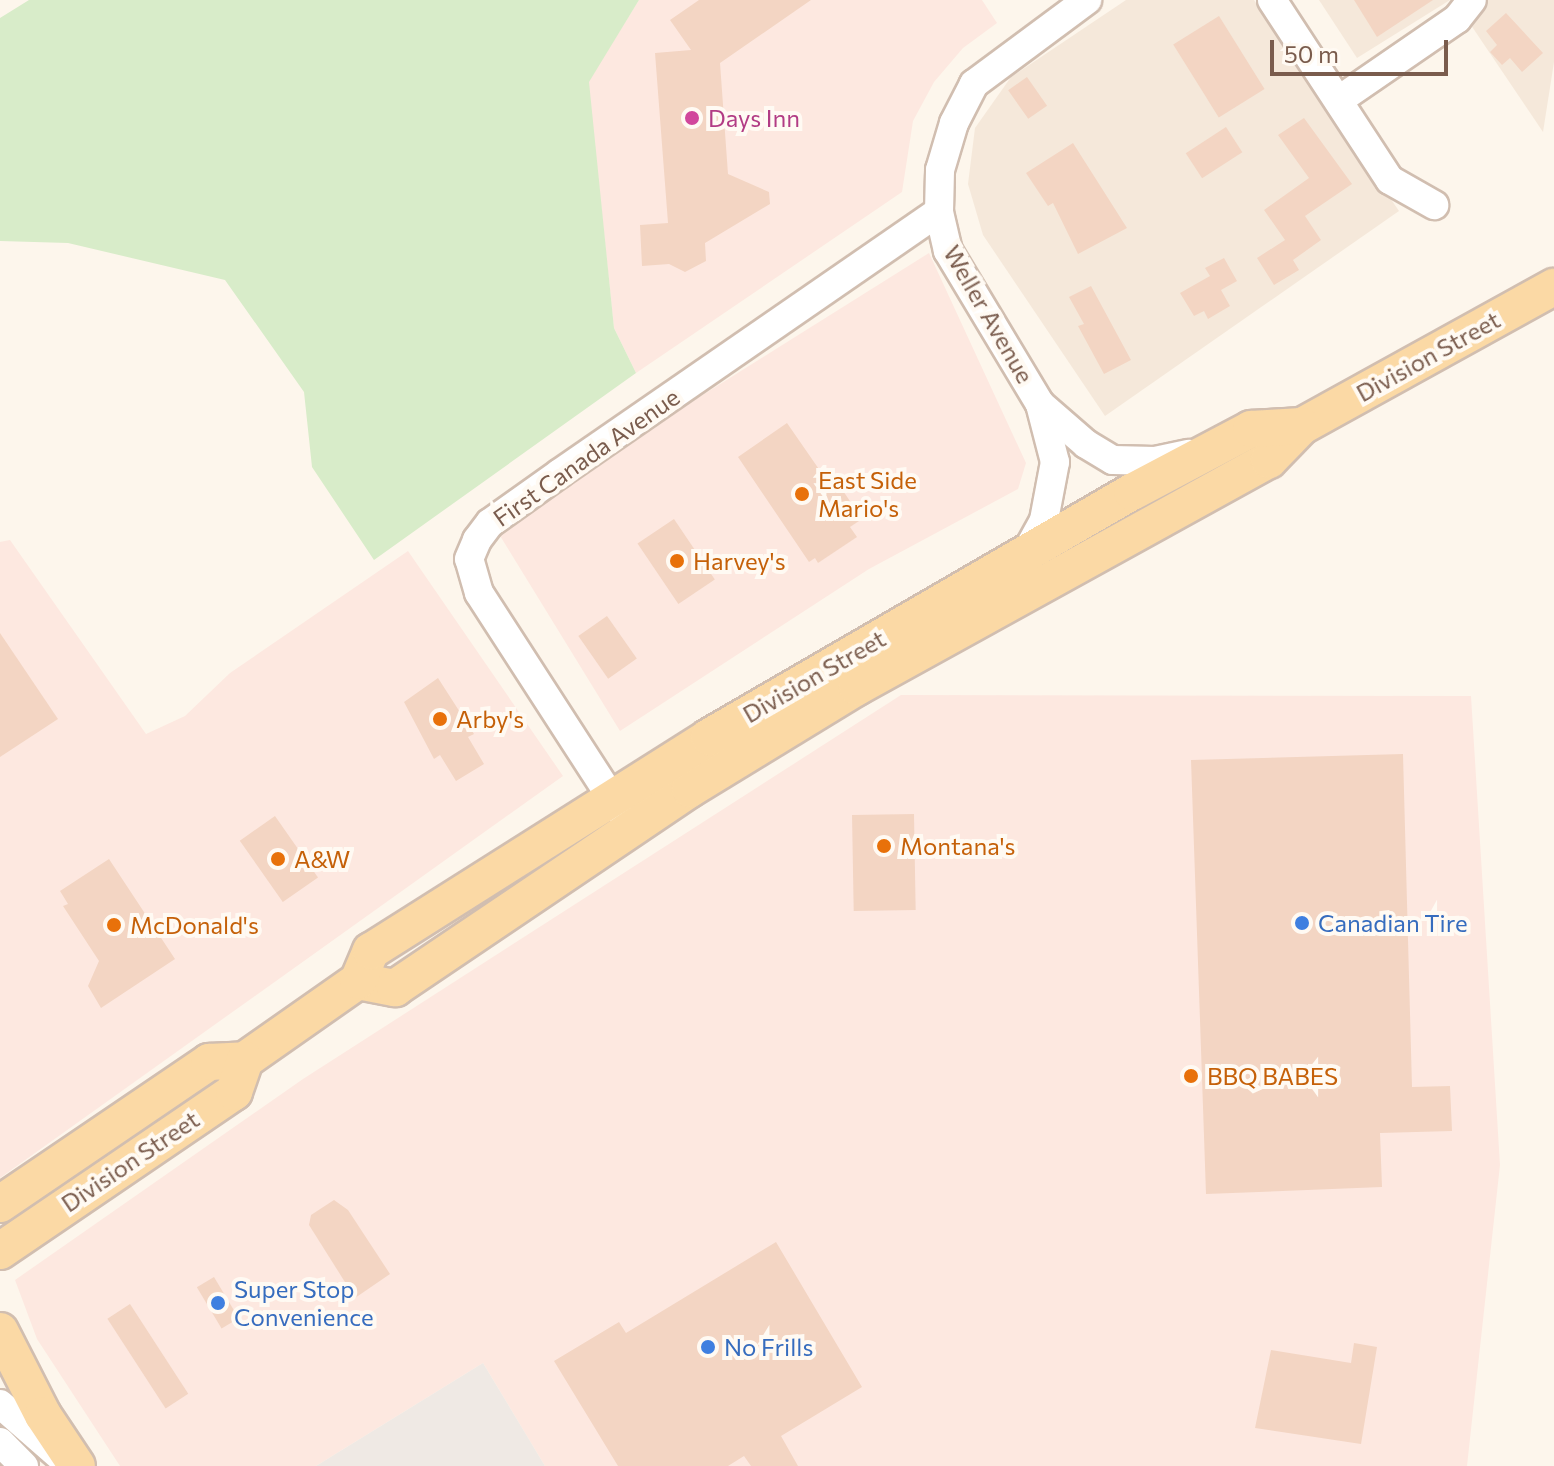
<!DOCTYPE html>
<style>
body{margin:0}
#map{position:relative;width:1554px;height:1466px;overflow:hidden;background:#fdf6ec;font-family:Commissioner,sans-serif}
div>[style]{position:absolute}
.residential>*{inset:0;background:#f5e8da}
.commercial>*{inset:0;background:#fde8e0}
.industrial>*{inset:0;background:#efe9e4}
.green>*{inset:0;background:#d8ecc9}
.building>*{inset:0;background:#f3d5c3;transform-origin:0 0}
.roads{filter:drop-shadow(2px 0 #d1beb0) drop-shadow(-2px 0 #d1beb0) drop-shadow(0 2px #d1beb0) drop-shadow(0 -2px #d1beb0)}
.minor>*{height:28px;margin:-14px;padding:0 14px;transform-origin:14px;border-radius:14px;background:#fff}
.major>*{height:36px;margin:-18px;padding:0 18px;transform-origin:18px;border-radius:18px;background:#fbd9a5}
.dots>*{width:22px;height:22px;translate:-50% -50%;box-sizing:border-box;border:4px solid #fffaf3;border-radius:50%}
span{translate:-50% -50%;white-space:nowrap;text-align:center;line-height:1.15;-webkit-text-stroke:8px #fffaf3;paint-order:stroke}
.hotel-label{font-size:24px;color:#b23c85}
.left{translate:0 -50%;text-align:left}
.street-label{font-size:24px;color:#7a5c4d}
.food-label{font-size:24px;color:#c56008}
.shop-label{font-size:24px;color:#366cbe}
.scale{position:absolute;left:1270px;top:40px;width:178px;height:36px;box-sizing:border-box;border:4px solid #7a5c4d;border-top:0;padding-left:10px;font-size:24px;line-height:28px;white-space:nowrap;color:#7a5c4d;-webkit-text-stroke:6px #fffaf3;paint-order:stroke}
</style>
<div id="map">
<div class="residential">
<i style="clip-path:polygon(1126px 0,1254px 0,1399px 211px,1105px 416px,983px 235px,968px 184px,975px 128px,1011px 77px)"></i>
<i style="clip-path:polygon(1319px 0,1450px 0,1357px 58px)"></i>
<i style="clip-path:polygon(1454px 0,1554px 0,1554px 62px,1543px 132px)"></i>
</div>
<div class="commercial">
<i style="clip-path:polygon(639px 0,982px 0,997px 23px,963px 48px,934px 82px,913px 121px,902px 192px,636px 373px,614px 328px,588px 82px)"></i>
<i style="clip-path:polygon(929px 253px,1026px 463px,1018px 489px,869px 569px,620px 731px,494px 526px)"></i>
<i style="clip-path:polygon(10px 540px,146px 734px,185px 716px,230px 673px,408px 551px,563px 776px,0 1178px,0 542px)"></i>
<i style="clip-path:polygon(901px 695px,1471px 696px,1500px 1165px,1467px 1466px,545px 1466px,483px 1363px,316px 1466px,120px 1466px,37px 1339px,15px 1280px,303px 1079px)"></i>
</div>
<div class="industrial">
<i style="clip-path:polygon(483px 1363px,545px 1466px,316px 1466px)"></i>
</div>
<div class="green">
<i style="clip-path:polygon(29px 0,639px 0,589px 82px,614px 328px,636px 373px,374px 560px,312px 467px,304px 392px,225px 280px,68px 243px,0 241px,0 18px)"></i>
</div>
<div class="building">
<i style="clip-path:polygon(699px 0,811px 0,720px 63px,728px 174px,769px 192px,770px 204px,705px 243px,706px 261px,685px 272px,669px 264px,642px 266px,640px 225px,668px 223px,655px 53px,691px 50px,670px 20px)"></i>
<i style="clip-path:polygon(1354px 0,1433px 0,1377px 37px)"></i>
<i style="clip-path:polygon(1506px 13px,1543px 53px,1522px 72px,1510px 58px,1502px 65px,1490px 52px,1497px 45px,1486px 31px)"></i>
<i style="left:1219px;top:16px;width:86px;height:54px;rotate:58deg"></i>
<i style="left:1027px;top:77px;width:35px;height:23px;rotate:55deg"></i>
<i style="clip-path:polygon(1304px 118px,1352px 184px,1305px 216px,1321px 240px,1293px 260px,1299px 270px,1274px 285px,1257px 258px,1285px 240px,1264px 210px,1309px 178px,1278px 135px)"></i>
<i style="left:1226px;top:127px;width:30px;height:48px;rotate:57deg"></i>
<i style="clip-path:polygon(1073px 143px,1127px 228px,1078px 254px,1053px 203px,1048px 206px,1026px 173px)"></i>
<i style="clip-path:polygon(1224px 258px,1237px 281px,1221px 290px,1230px 306px,1208px 319px,1204px 311px,1194px 316px,1180px 293px,1210px 276px,1205px 268px)"></i>
<i style="clip-path:polygon(1091px 286px,1131px 360px,1104px 374px,1078px 326px,1084px 324px,1069px 297px)"></i>
<i style="clip-path:polygon(787px 423px,823px 475px,829px 470px,862px 519px,850px 527px,857px 537px,818px 563px,815px 558px,809px 562px,738px 457px)"></i>
<i style="left:674px;top:519px;width:73px;height:44px;rotate:56deg"></i>
<i style="left:607px;top:616px;width:52px;height:35px;rotate:55deg"></i>
<i style="clip-path:polygon(0 633px,58px 719px,0 757px)"></i>
<i style="clip-path:polygon(438px 678px,474px 734px,468px 737px,484px 764px,456px 781px,440px 755px,434px 759px,404px 702px)"></i>
<i style="clip-path:polygon(1403px 754px,1412px 1087px,1450px 1086px,1452px 1131px,1380px 1133px,1382px 1187px,1206px 1194px,1191px 760px)"></i>
<i style="left:914px;top:814px;width:96px;height:62px;rotate:89deg"></i>
<i style="left:275px;top:816px;width:75px;height:43px;rotate:55deg"></i>
<i style="clip-path:polygon(109px 859px,175px 959px,101px 1008px,88px 986px,99px 961px,63px 906px,68px 904px,60px 891px)"></i>
<i style="clip-path:polygon(334px 1200px,348px 1210px,390px 1274px,355px 1298px,309px 1225px,311px 1215px)"></i>
<i style="clip-path:polygon(776px 1242px,862px 1387px,781px 1436px,798px 1466px,751px 1466px,744px 1456px,728px 1466px,618px 1466px,554px 1361px,619px 1322px,626px 1333px)"></i>
<i style="left:214px;top:1277px;width:48px;height:20px;rotate:59deg"></i>
<i style="left:130px;top:1304px;width:107px;height:27px;rotate:57deg"></i>
<i style="clip-path:polygon(1354px 1343px,1377px 1347px,1361px 1444px,1255px 1428px,1271px 1350px,1351px 1363px)"></i>
</div>
<div class="roads">
<div class="minor">
<i style="left:1272px;top:0;width:215px;rotate:56.8deg"></i>
<i style="left:1390px;top:180px;width:51px;rotate:29.6deg"></i>
<i style="left:1339px;top:100px;width:143px;rotate:-34.5deg"></i>
<i style="left:1457px;top:19px;width:24px;rotate:-52deg"></i>
<i style="left:1040px;top:404px;width:61px;rotate:41deg"></i>
<i style="left:1086px;top:444px;width:31px;rotate:31deg"></i>
<i style="left:1113px;top:460px;width:42px;rotate:1.4deg"></i>
<i style="left:1155px;top:461px;width:35px;rotate:-12deg"></i>
<i style="left:1026px;top:553px;width:38px;rotate:-61deg"></i>
<i style="left:1044px;top:520px;width:59px;rotate:-79.3deg"></i>
<i style="left:1055px;top:462px;width:60px;rotate:-104.5deg"></i>
<i style="left:1040px;top:404px;width:179px;rotate:-121deg"></i>
<i style="left:948px;top:251px;width:40px;rotate:-103deg"></i>
<i style="left:939px;top:212px;width:42px;rotate:-88.6deg"></i>
<i style="left:940px;top:170px;width:49px;rotate:-73.4deg"></i>
<i style="left:954px;top:123px;width:44px;rotate:-62.9deg"></i>
<i style="left:974px;top:84px;width:141px;rotate:-36.6deg"></i>
<i style="left:622px;top:814px;width:263px;rotate:-122.9deg"></i>
<i style="left:479px;top:593px;width:35px;rotate:-106deg"></i>
<i style="left:469px;top:559px;width:21px;rotate:-67deg"></i>
<i style="left:477px;top:540px;width:21px;rotate:-53deg"></i>
<i style="left:490px;top:523px;width:86px;rotate:-35.5deg"></i>
<i style="left:560px;top:473px;width:460px;rotate:-34.6deg"></i>
<i style="left:0;top:1404px;width:82px;rotate:41.1deg"></i>
<i style="left:0;top:1442px;width:34px;rotate:45deg"></i>
</div>
<div class="major">
<i style="left:358px;top:981px;width:38px;rotate:11deg"></i>
<i style="left:395px;top:988px;width:356px;rotate:-34deg"></i>
<i style="left:690px;top:789px;width:196px;rotate:-31.4deg"></i>
<i style="left:857px;top:687px;width:470px;rotate:-28.9deg"></i>
<i style="left:1269px;top:460px;width:47px;rotate:-45.9deg"></i>
<i style="left:1302px;top:426px;width:288px;rotate:-28.9deg"></i>
<i style="left:0;top:1204px;width:253px;rotate:-34.2deg"></i>
<i style="left:209px;top:1062px;width:36px;rotate:-3deg"></i>
<i style="left:245px;top:1060px;width:138px;rotate:-35deg"></i>
<i style="left:358px;top:981px;width:33px;rotate:-67deg"></i>
<i style="left:371px;top:951px;width:400px;rotate:-32.3deg"></i>
<i style="left:709px;top:737px;width:489px;rotate:-30.1deg"></i>
<i style="left:1132px;top:492px;width:135px;rotate:-27.9deg"></i>
<i style="left:1251px;top:429px;width:51px;rotate:-3.4deg"></i>
<i style="left:0;top:1251px;width:283px;rotate:-34.2deg"></i>
<i style="left:234px;top:1092px;width:34px;rotate:-71deg"></i>
<i style="left:0;top:1331px;width:94px;rotate:62.9deg"></i>
<i style="left:43px;top:1415px;width:61px;rotate:56.3deg"></i>
</div>
</div>
<div class="dots">
<i style="left:692px;top:118px;background:#d1479c"></i>
<i style="left:802px;top:494px;background:#e8710a"></i>
<i style="left:677px;top:561px;background:#e8710a"></i>
<i style="left:440px;top:719px;background:#e8710a"></i>
<i style="left:884px;top:846px;background:#e8710a"></i>
<i style="left:278px;top:859px;background:#e8710a"></i>
<i style="left:1302px;top:923px;background:#3f7fe0"></i>
<i style="left:114px;top:925px;background:#e8710a"></i>
<i style="left:1191px;top:1076px;background:#e8710a"></i>
<i style="left:218px;top:1303px;background:#3f7fe0"></i>
<i style="left:708px;top:1347px;background:#3f7fe0"></i>
</div>
<div class="hotel-label">
<span class="left" style="left:708px;top:118px">Days Inn</span>
</div>
<div class="street-label">
<span style="left:989px;top:314px;rotate:60deg">Weller Avenue</span>
<span style="left:1428px;top:356px;rotate:-29deg">Division Street</span>
<span style="left:586px;top:457px;rotate:-35deg">First Canada Avenue</span>
<span style="left:814px;top:676px;rotate:-30deg">Division Street</span>
<span style="left:130px;top:1161px;rotate:-34deg">Division Street</span>
</div>
<div class="food-label">
<span class="left" style="left:818px;top:494px">East Side<br>Mario's</span>
<span class="left" style="left:693px;top:561px">Harvey's</span>
<span class="left" style="left:456px;top:719px">Arby's</span>
<span class="left" style="left:900px;top:846px">Montana's</span>
<span class="left" style="left:294px;top:859px">A&amp;W</span>
<span class="left" style="left:130px;top:925px">McDonald's</span>
<span class="left" style="left:1207px;top:1076px">BBQ BABES</span>
</div>
<div class="shop-label">
<span class="left" style="left:1318px;top:923px">Canadian Tire</span>
<span class="left" style="left:234px;top:1303px">Super Stop<br>Convenience</span>
<span class="left" style="left:724px;top:1347px">No Frills</span>
</div>
<div class="scale">50 m</div>
</div>
